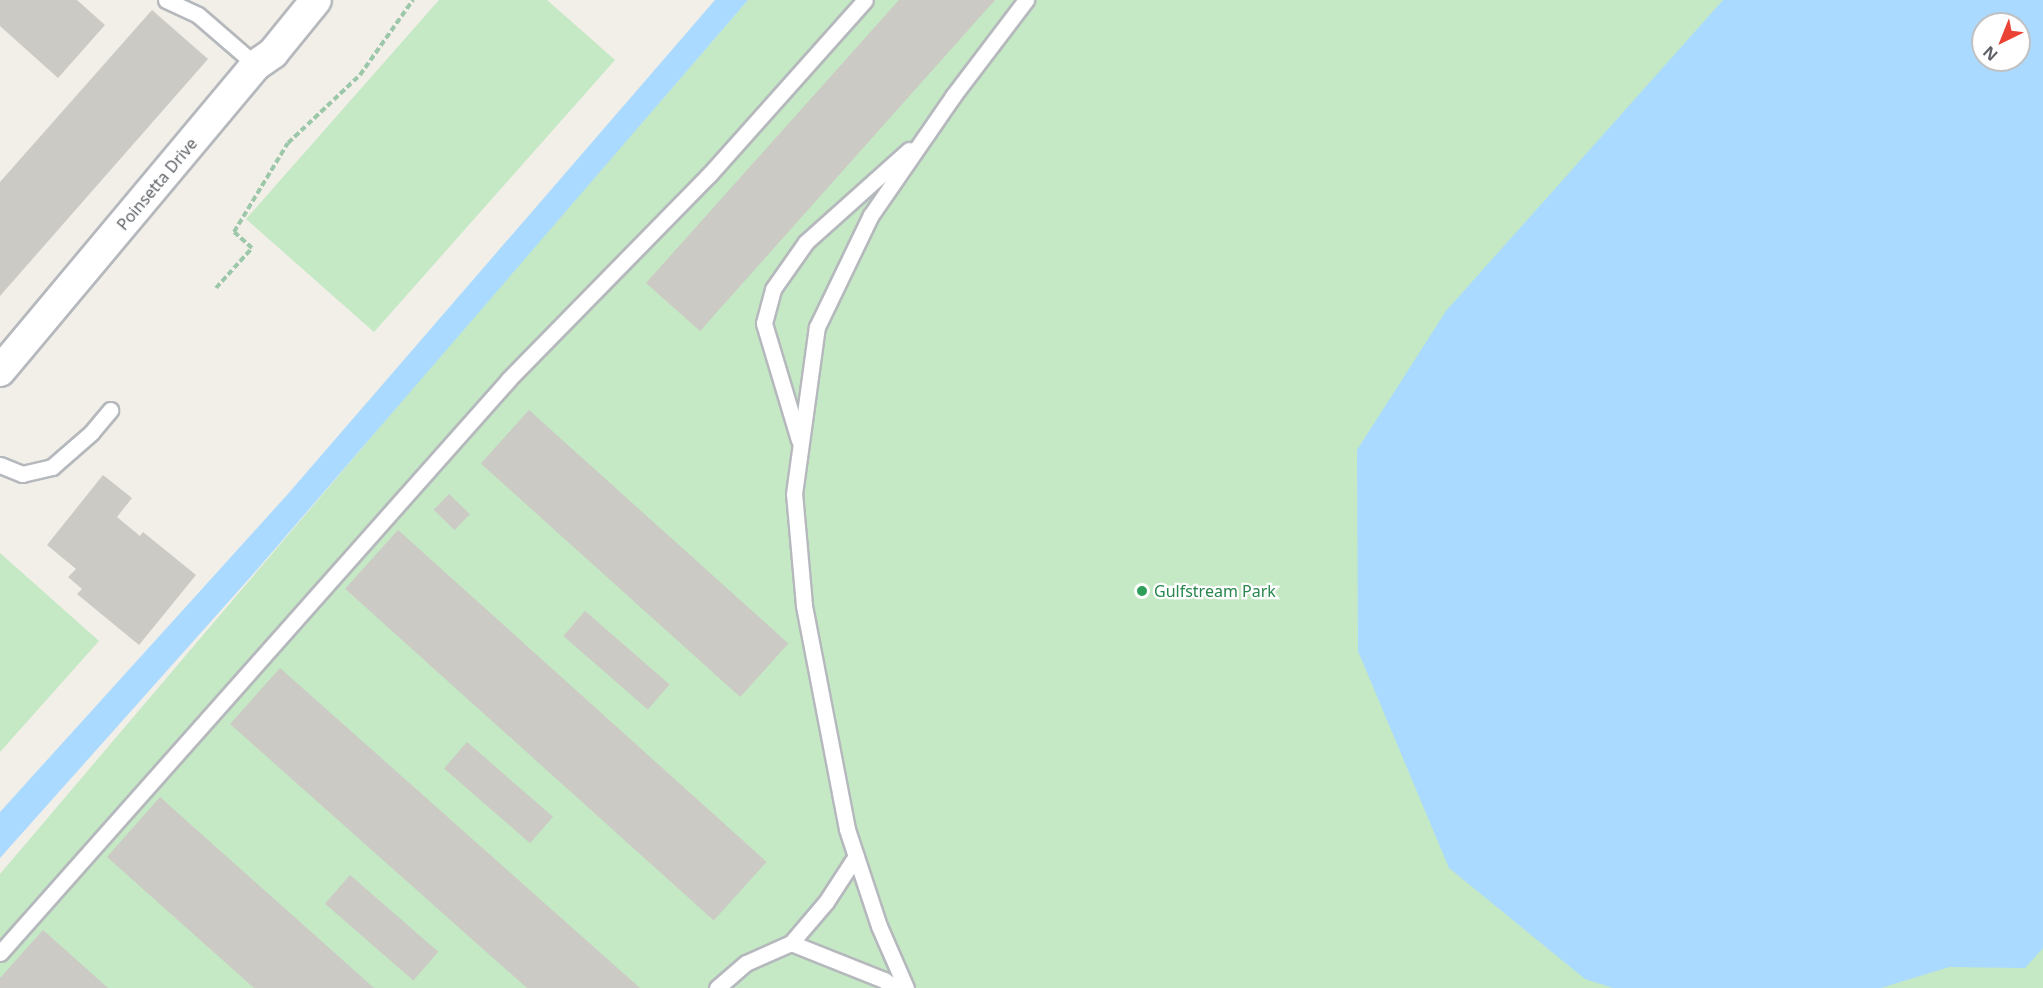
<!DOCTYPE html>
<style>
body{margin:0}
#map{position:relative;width:2043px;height:988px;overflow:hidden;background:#f1efe8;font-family:"Noto Sans",sans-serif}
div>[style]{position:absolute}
.green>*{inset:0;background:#c5e8c5}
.water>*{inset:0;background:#aadaff}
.building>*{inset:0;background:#cccac5;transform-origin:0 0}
.path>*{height:4px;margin-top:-2px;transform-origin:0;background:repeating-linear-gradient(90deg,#9cc7a9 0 6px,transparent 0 9px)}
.roads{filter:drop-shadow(2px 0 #b5b8bc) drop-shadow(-2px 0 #b5b8bc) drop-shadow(0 2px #b5b8bc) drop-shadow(0 -2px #b5b8bc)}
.service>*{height:15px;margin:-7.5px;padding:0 7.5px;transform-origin:7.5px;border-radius:7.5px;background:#fff}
.minor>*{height:30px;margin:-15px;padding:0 15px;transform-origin:15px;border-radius:15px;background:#fff}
.dots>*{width:16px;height:16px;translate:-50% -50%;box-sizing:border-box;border:3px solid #fff;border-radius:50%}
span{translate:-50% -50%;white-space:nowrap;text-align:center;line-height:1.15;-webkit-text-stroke:4.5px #fff;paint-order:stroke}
.street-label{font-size:16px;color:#5f6368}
.leisure-label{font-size:16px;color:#27864d}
.left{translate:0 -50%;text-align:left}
.north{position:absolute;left:1971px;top:12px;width:60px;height:60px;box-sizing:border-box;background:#fff;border:2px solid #bfc1c3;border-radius:50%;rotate:223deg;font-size:16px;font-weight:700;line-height:24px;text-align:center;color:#5f6368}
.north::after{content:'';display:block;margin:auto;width:21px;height:27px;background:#ea4335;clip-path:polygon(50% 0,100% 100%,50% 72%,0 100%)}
</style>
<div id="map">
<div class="green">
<i style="clip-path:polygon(439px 0,547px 0,615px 60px,374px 332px,246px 219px)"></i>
<i style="clip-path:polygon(evenodd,748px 0,2043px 0,2043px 988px,0 988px,0 874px,492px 295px,748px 0,1983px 24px,2019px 24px,2019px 60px,1983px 60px,1983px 24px)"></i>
<i style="clip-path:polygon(0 553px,99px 641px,0 752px)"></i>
</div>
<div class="water">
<i style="clip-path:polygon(715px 0,748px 0,255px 572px,0 858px,0 812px,287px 495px)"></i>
<i style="clip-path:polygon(evenodd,1723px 0,2043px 0,2043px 948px,2025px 968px,1949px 967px,1881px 988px,1613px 988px,1585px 979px,1449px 868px,1358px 651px,1357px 450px,1446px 311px,1723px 0,1983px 24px,2019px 24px,2019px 60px,1983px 60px,1983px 24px)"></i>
</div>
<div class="building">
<i style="clip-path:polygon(0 0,77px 0,105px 25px,58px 78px,0 26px)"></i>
<i style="clip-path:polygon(899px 0,995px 0,700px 331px,646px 283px)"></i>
<i style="clip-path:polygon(152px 10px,208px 59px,0 296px,0 182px)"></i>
<i style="left:529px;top:410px;width:349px;height:72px;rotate:42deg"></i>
<i style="clip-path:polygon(103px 475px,132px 498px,117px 517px,140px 536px,143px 532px,196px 575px,139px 645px,77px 594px,82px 589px,68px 577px,76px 569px,47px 545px)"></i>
<i style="left:449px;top:494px;width:29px;height:22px;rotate:44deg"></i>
<i style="left:398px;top:530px;width:496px;height:79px;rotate:42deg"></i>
<i style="left:585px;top:611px;width:112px;height:33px;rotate:41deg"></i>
<i style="clip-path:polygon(280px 668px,640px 988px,527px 988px,230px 724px)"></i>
<i style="left:467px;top:742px;width:114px;height:35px;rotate:41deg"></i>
<i style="clip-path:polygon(160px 797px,374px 988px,254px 988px,107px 857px)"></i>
<i style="left:350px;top:875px;width:117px;height:38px;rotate:41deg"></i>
<i style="clip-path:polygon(43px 930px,108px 988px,0 988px,0 978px)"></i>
</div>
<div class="path">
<i style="left:216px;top:288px;width:54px;rotate:-48deg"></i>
<i style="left:252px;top:248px;width:24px;rotate:-138deg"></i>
<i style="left:234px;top:232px;width:104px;rotate:-58.8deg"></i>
<i style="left:288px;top:143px;width:99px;rotate:-43.4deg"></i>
<i style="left:360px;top:75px;width:92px;rotate:-54.8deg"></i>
</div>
<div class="roads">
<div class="service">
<i style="left:166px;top:0;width:35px;rotate:25deg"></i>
<i style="left:198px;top:15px;width:77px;rotate:40.8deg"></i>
<i style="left:799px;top:440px;width:122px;rotate:-106.7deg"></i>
<i style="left:764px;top:323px;width:35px;rotate:-75deg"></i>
<i style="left:773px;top:289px;width:57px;rotate:-54.9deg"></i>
<i style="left:806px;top:242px;width:138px;rotate:-41.8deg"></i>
<i style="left:0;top:465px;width:24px;rotate:22deg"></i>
<i style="left:22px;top:474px;width:31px;rotate:-13deg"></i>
<i style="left:52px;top:467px;width:52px;rotate:-41.1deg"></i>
<i style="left:91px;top:433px;width:30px;rotate:-50deg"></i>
<i style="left:791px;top:943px;width:100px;rotate:21.7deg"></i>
<i style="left:884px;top:980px;width:14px;rotate:34deg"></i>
<i style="left:0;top:953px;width:767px;rotate:-48.43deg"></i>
<i style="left:509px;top:379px;width:286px;rotate:-45.6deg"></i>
<i style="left:709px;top:175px;width:234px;rotate:-48.3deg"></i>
<i style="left:717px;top:988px;width:38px;rotate:-41deg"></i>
<i style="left:746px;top:963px;width:49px;rotate:-24deg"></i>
<i style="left:791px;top:943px;width:54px;rotate:-49.5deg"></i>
<i style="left:826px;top:902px;width:55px;rotate:-56.9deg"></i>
<i style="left:906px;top:988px;width:68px;rotate:-113.5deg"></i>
<i style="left:879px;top:926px;width:102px;rotate:-108.3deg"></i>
<i style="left:847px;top:829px;width:228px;rotate:-100.9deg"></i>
<i style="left:804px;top:605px;width:111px;rotate:-95.1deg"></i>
<i style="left:794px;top:494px;width:169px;rotate:-82.2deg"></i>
<i style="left:817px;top:327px;width:124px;rotate:-64.3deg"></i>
<i style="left:871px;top:215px;width:145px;rotate:-55.4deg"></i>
<i style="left:953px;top:96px;width:121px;rotate:-52.8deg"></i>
</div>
<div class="minor">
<i style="left:0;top:371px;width:399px;rotate:-50.1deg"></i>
<i style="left:256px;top:65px;width:21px;rotate:-35deg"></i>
<i style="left:273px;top:53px;width:68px;rotate:-50.9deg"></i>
</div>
</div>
<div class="dots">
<i style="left:1142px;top:591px;background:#2e9e5b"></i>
</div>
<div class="street-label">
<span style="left:157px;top:184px;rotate:-50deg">Poinsetta Drive</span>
</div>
<div class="leisure-label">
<span class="left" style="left:1154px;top:591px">Gulfstream Park</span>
</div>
<div class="north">N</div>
</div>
